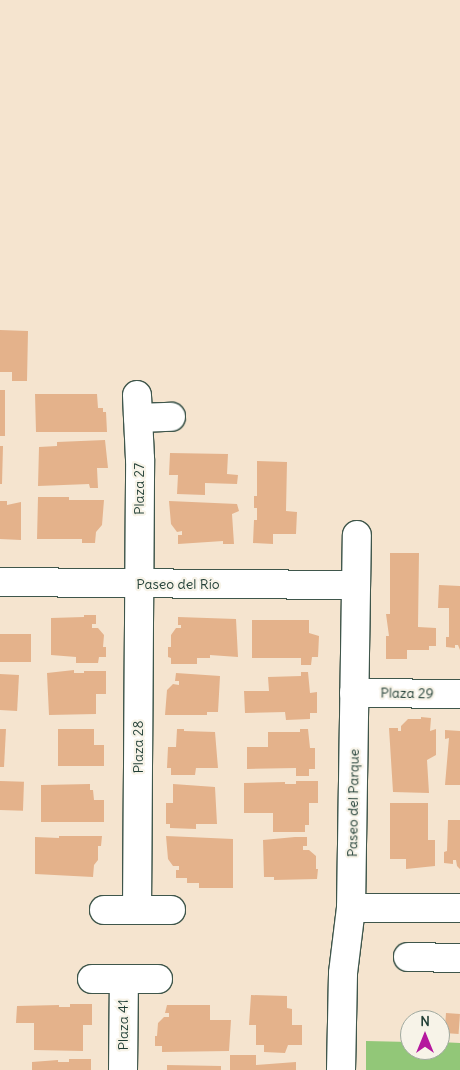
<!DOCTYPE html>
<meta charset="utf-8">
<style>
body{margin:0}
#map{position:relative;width:460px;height:1070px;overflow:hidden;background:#f5e4cf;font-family:Delius,sans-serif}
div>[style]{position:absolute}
.green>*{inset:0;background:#92c778}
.building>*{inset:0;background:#e4b28b;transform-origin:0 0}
.roads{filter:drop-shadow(1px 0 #3f564b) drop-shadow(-1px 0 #3f564b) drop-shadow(0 1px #3f564b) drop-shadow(0 -1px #3f564b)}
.minor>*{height:28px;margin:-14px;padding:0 14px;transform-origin:14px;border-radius:14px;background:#fff}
span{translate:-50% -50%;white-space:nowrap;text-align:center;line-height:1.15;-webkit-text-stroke:4.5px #f7f3e8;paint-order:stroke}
.street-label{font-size:14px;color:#1f3d34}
.north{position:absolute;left:400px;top:1010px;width:50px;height:50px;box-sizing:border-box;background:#f7f3e8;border:1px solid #a1aaa0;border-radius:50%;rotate:0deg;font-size:14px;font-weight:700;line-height:20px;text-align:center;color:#1f3d34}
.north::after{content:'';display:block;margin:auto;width:18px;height:22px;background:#b5179e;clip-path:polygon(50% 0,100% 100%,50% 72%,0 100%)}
</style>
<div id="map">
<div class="green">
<i style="clip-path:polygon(366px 1041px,410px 1042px,410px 1050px,440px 1050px,440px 1042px,460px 1043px,460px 1070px,366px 1070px)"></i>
</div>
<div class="building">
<i style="clip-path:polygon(0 330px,28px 331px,27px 381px,12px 381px,12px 372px,0 372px)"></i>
<i style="left:0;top:390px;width:5px;height:46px"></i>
<i style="clip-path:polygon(35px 394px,97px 394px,98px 408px,103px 408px,103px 412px,106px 412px,107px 432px,36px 432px)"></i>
<i style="clip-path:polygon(105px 440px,108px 468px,97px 468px,98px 488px,90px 488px,89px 484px,38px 486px,39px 447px,57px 446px,57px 442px)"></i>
<i style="clip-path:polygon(0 446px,3px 446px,2px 484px,0 484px)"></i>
<i style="clip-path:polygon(170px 453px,228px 454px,227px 474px,238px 475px,237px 484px,205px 483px,205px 495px,177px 494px,178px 475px,169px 475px)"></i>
<i style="clip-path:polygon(257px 461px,287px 462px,286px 511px,297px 512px,296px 534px,273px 534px,273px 544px,253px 543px,254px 520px,257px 520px,257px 508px,254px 508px,254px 496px,257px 496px)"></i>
<i style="clip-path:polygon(38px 497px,69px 497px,69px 500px,104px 500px,102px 525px,96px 532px,95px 543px,82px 543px,82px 539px,37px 539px)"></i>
<i style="clip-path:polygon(0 501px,7px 501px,7px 505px,21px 502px,21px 540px,0 539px)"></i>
<i style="clip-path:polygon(169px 501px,237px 504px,239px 511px,232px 514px,234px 544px,223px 544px,223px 541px,178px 544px,178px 535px,182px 535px,182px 531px,177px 532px,171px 524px)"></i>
<i style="clip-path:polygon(390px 553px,419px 553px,418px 627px,436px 628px,436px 646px,429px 646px,429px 650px,407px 650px,407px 659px,386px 659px,386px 636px,389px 636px,386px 614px,390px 614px)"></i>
<i style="clip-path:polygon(439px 585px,460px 586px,460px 650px,458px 645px,455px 645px,455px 648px,446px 647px,446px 637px,449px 637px,449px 608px,438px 608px)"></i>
<i style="clip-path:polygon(84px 615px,96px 615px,96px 624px,92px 624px,92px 628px,98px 628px,104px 635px,103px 647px,106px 647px,106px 657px,99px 657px,98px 663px,76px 663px,76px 657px,51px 655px,51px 618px,84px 617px)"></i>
<i style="clip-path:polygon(178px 617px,236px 619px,238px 657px,210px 655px,210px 658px,197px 658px,197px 664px,171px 664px,171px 658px,168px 657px,168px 647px,171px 647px,171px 635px,176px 628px,181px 628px,181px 625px,178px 625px)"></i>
<i style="clip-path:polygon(252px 620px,309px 620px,309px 633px,319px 636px,318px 657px,312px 657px,311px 665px,301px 665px,301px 658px,252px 658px)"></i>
<i style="left:0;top:634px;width:31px;height:28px"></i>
<i style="clip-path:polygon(74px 670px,74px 673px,84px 673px,84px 671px,106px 671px,106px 694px,96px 694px,96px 714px,49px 715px,47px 673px)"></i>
<i style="clip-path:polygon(301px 672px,308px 672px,310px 693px,317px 692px,317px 713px,310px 713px,310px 719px,286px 720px,285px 712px,245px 713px,244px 691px,269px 691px,268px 677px,301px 676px)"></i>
<i style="clip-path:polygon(176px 673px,220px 676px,218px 712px,207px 712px,207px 715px,165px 715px,167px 690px,173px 684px,179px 685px,179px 681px,175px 681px)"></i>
<i style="left:0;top:674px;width:19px;height:36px;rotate:3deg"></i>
<i style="clip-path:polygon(421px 717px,431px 718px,430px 731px,436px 729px,436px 755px,427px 760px,429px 793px,393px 792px,389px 728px,398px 728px,398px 731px,401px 731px,401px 726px,408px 719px,421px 719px)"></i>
<i style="clip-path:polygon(0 729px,6px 729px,4px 767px,0 767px)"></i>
<i style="clip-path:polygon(58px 729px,94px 729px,94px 745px,104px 745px,104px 766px,58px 766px)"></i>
<i style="clip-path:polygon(177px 729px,184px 729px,184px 731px,215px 732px,218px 768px,196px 768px,195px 775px,171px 775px,171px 768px,167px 768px,168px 747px,176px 747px)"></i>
<i style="clip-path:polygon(300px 729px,308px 729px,310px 748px,315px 748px,315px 769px,309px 769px,309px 776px,296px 776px,296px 768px,247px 769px,247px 747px,268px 747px,268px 732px,300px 732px)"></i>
<i style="clip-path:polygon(445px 730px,460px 731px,460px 785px,445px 785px,449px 738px,445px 739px)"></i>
<i style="left:0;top:781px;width:24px;height:29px;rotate:2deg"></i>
<i style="clip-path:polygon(296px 781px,318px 781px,318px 803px,309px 803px,309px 825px,305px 825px,305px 832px,273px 832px,273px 813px,244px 813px,244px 783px,285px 782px,285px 784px,296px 784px)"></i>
<i style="clip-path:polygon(90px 784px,90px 790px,93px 790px,94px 800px,104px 800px,104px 822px,41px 822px,41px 785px)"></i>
<i style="clip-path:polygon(173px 784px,215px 787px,217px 824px,196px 824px,196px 829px,170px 828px,170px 824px,166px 824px,166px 803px,173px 803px)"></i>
<i style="clip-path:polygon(390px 803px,428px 803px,428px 840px,435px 840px,435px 866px,406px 869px,406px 859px,390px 859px)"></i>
<i style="clip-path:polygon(448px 820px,460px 820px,460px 869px,457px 866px,456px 860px,453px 860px,453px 864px,444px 863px,444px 852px,447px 851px)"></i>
<i style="clip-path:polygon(59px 836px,102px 836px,101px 846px,98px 846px,98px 860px,94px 865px,93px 877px,35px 874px,35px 837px,59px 838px)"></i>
<i style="clip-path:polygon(166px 836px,233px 839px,233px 888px,199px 888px,199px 883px,187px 883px,187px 878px,176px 878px,176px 870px,179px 870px,179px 866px,173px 866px,168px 859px)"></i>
<i style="clip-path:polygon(295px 837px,307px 837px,307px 846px,303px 846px,303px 850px,309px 850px,316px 856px,316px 869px,318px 869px,317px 879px,274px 880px,274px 877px,264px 877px,263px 840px)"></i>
<i style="clip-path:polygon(251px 995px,287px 996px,287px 1008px,292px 1009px,292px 1025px,302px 1025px,302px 1045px,288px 1045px,285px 1053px,264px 1052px,264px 1045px,256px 1045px,256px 1025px,249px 1025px)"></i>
<i style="clip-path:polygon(70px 1004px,92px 1004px,92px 1025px,83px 1025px,83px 1051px,34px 1050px,34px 1023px,16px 1023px,17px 1006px,59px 1005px,59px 1007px,70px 1007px)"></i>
<i style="clip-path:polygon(167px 1005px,210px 1005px,210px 1020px,231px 1020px,229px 1051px,162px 1052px,162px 1046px,155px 1046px,155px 1036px,157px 1036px,158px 1023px,164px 1017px,169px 1017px,169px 1013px,165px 1013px)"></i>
<i style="left:446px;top:1013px;width:14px;height:20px;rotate:4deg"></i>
<i style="clip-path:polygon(230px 1055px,256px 1055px,256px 1065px,296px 1062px,296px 1070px,230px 1070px)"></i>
<i style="clip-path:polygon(69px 1059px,91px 1059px,91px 1070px,32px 1070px,32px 1062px,58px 1060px,58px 1062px,69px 1062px)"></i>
<i style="clip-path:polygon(167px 1065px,221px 1066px,221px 1070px,167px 1070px)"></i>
</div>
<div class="roads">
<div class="minor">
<i style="left:138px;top:418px;width:33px;rotate:-2deg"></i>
<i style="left:0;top:582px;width:356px;rotate:0.5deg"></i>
<i style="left:354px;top:693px;width:106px;rotate:0.5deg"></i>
<i style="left:351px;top:908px;width:109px"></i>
<i style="left:104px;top:910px;width:67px"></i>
<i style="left:137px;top:910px;width:451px;rotate:-89.6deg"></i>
<i style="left:140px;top:459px;width:64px;rotate:-92.7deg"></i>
<i style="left:408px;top:957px;width:52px;rotate:1.1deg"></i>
<i style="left:92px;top:979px;width:66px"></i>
<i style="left:123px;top:1070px;width:91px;rotate:-89.4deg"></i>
<i style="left:341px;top:1070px;width:97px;rotate:-88.8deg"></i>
<i style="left:343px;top:973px;width:65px;rotate:-83deg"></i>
<i style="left:351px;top:908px;width:373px;rotate:-89.1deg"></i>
</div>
</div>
<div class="street-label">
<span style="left:139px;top:489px;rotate:-90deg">Plaza 27</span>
<span style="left:178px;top:584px">Paseo del Río</span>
<span style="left:407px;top:693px;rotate:1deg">Plaza 29</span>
<span style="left:138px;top:747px;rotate:-90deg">Plaza 28</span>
<span style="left:353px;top:803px;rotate:-89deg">Paseo del Parque</span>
<span style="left:123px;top:1025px;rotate:-90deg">Plaza 41</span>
</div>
<div class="north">N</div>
</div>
